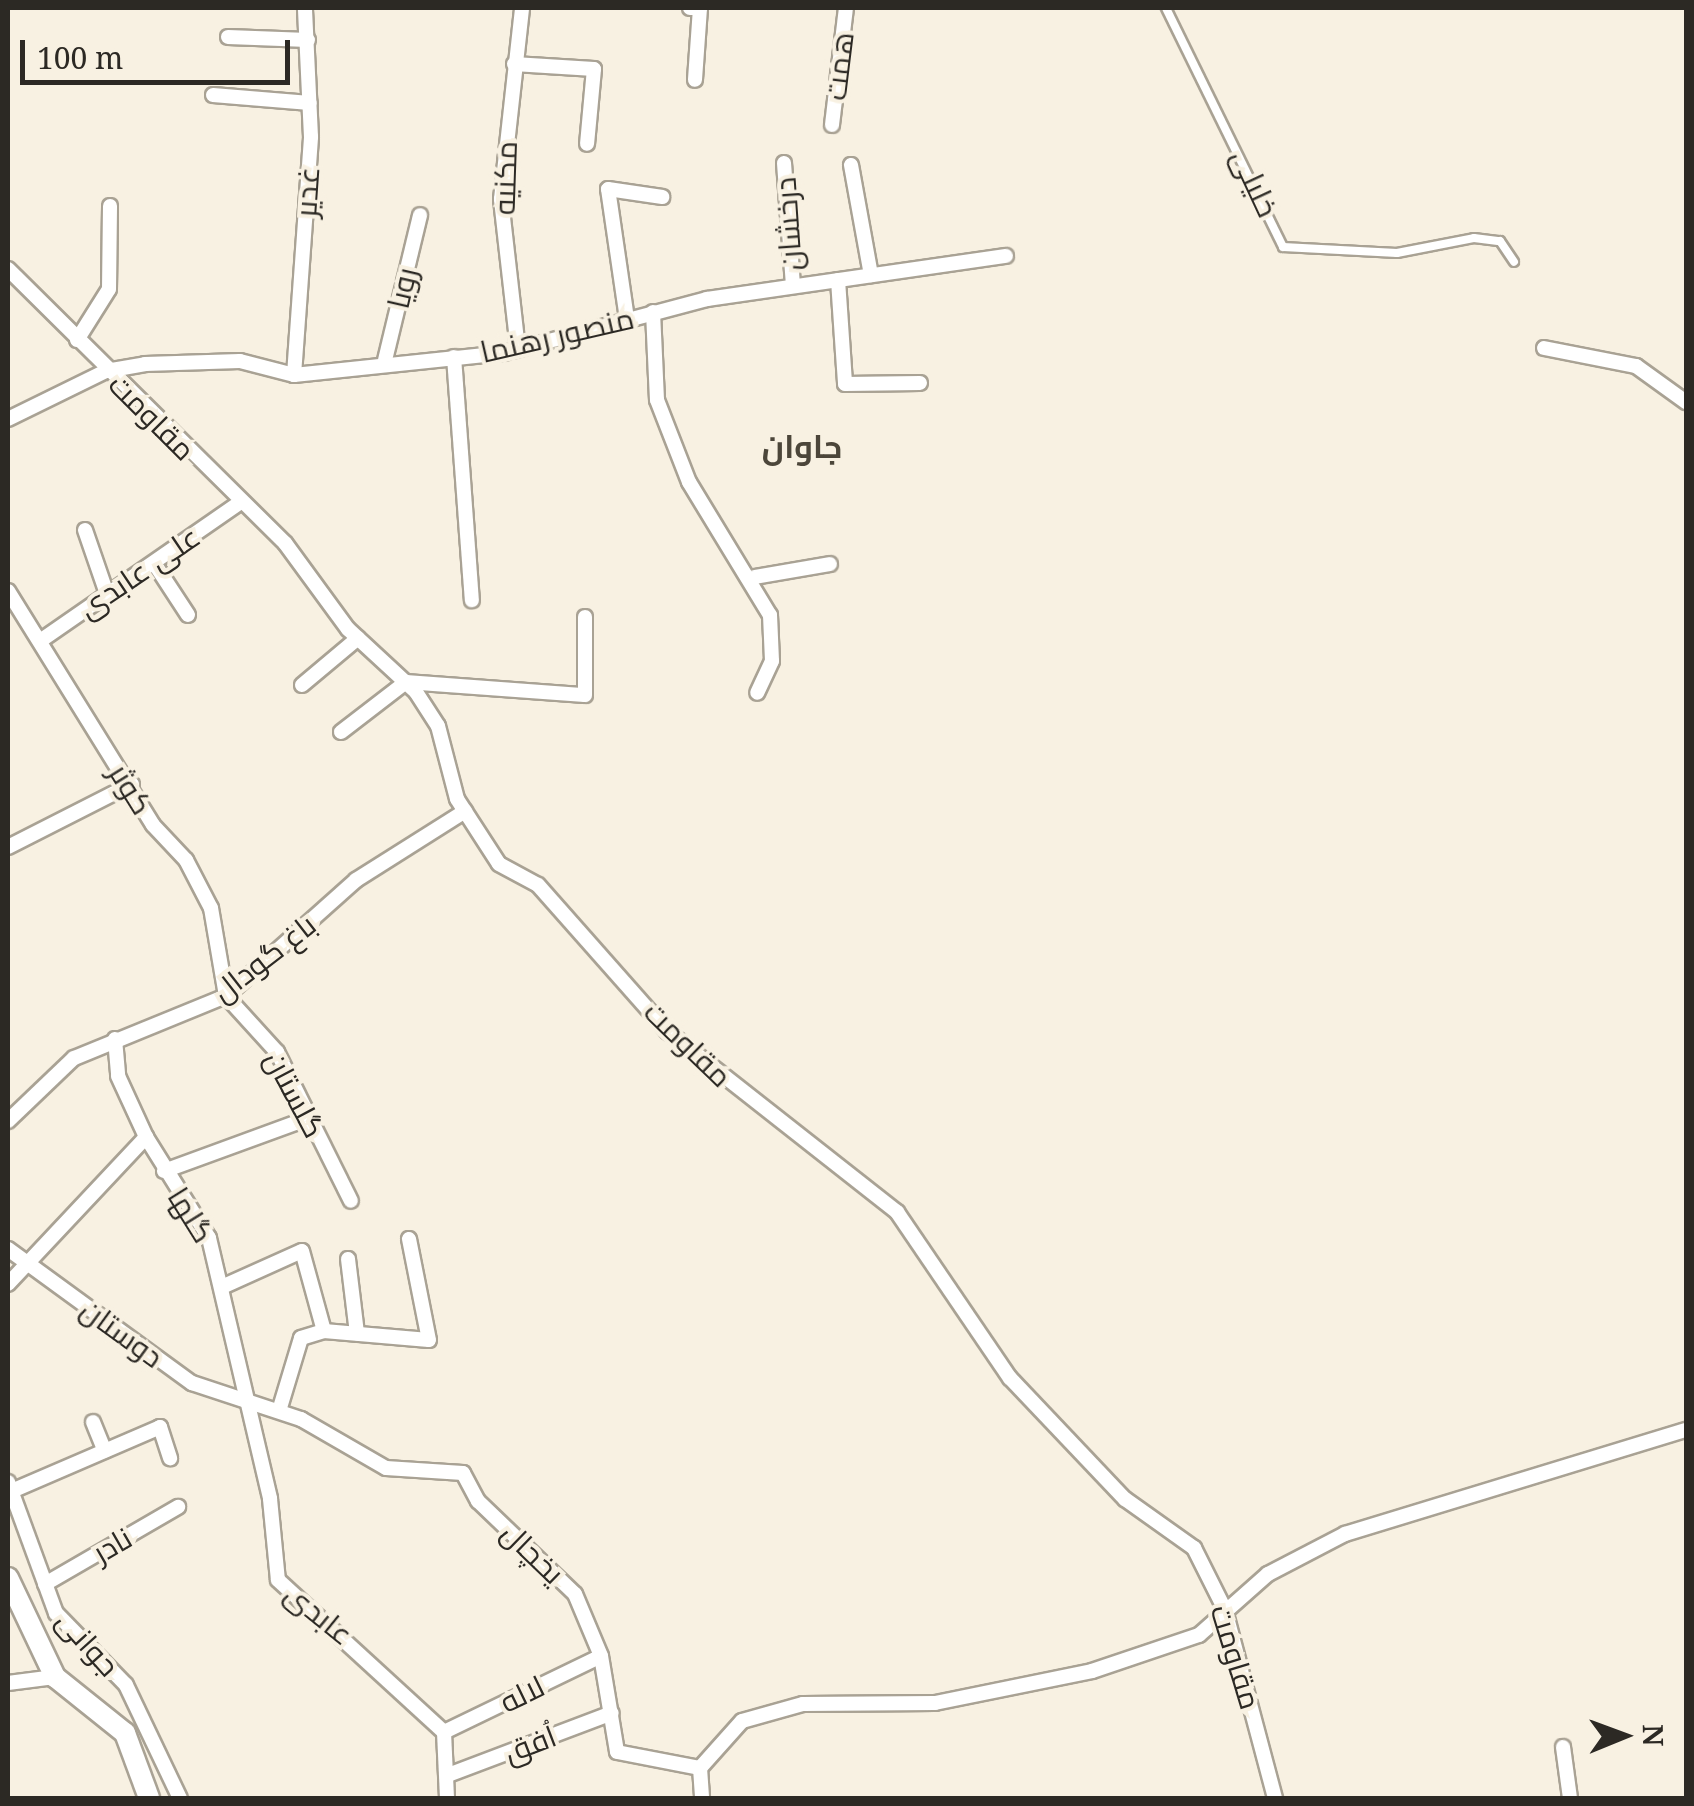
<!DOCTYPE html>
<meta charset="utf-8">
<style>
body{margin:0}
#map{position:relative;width:1694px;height:1806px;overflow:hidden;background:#f8f1e2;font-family:"Noto Serif",Cairo,serif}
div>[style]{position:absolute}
.roads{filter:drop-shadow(2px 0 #a9a294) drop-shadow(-2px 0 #a9a294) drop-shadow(0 2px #a9a294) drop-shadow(0 -2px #a9a294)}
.lane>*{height:8px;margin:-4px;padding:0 4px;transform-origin:4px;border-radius:4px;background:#fff}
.street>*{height:14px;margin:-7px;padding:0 7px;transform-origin:7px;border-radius:7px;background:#fff}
.secondary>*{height:20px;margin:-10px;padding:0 10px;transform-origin:10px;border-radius:10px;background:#fff}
span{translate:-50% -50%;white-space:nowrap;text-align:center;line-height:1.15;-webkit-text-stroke:8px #f8f1e2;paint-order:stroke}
.street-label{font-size:30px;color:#2c2924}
.neighbourhood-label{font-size:32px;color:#4c463a;font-weight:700}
.frame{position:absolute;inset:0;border:10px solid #2c2924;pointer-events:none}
.north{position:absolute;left:1574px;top:1686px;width:100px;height:100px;-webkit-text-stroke:8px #f8f1e2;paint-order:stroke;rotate:89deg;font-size:28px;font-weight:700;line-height:40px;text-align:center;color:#2c2924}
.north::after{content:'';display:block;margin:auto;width:35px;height:45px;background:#2c2924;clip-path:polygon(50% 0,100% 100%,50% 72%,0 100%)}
.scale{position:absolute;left:20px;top:40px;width:270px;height:45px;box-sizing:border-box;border:5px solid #2c2924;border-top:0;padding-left:12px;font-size:30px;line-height:35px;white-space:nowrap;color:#2c2924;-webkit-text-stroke:8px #f8f1e2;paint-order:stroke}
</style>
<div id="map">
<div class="roads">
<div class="lane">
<i style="left:1166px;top:8px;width:266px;rotate:63.9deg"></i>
<i style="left:1283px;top:247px;width:114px;rotate:3deg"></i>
<i style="left:1397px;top:253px;width:78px;rotate:-11deg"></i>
<i style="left:1474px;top:238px;width:26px;rotate:7deg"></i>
<i style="left:1500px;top:241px;width:25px;rotate:56deg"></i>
</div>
<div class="street">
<i style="left:690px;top:8px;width:10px"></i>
<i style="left:700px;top:8px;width:72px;rotate:94deg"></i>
<i style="left:228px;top:37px;width:80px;rotate:2.1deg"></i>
<i style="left:514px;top:64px;width:80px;rotate:3.6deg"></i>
<i style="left:594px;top:69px;width:75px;rotate:95.3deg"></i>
<i style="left:213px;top:95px;width:97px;rotate:4.7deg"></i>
<i style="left:832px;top:125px;width:118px;rotate:-83.2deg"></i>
<i style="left:784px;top:163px;width:123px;rotate:85.8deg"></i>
<i style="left:851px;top:165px;width:112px;rotate:79.7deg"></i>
<i style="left:8px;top:269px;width:390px;rotate:44.7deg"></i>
<i style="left:285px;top:543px;width:107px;rotate:53.8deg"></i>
<i style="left:348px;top:629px;width:93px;rotate:42.8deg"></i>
<i style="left:416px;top:692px;width:40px;rotate:57.1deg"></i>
<i style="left:438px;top:726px;width:75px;rotate:75.4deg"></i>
<i style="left:457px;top:799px;width:77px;rotate:57.1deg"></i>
<i style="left:499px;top:864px;width:44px;rotate:28.3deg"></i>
<i style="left:538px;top:885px;width:195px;rotate:48.5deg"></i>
<i style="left:667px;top:1031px;width:293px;rotate:38.2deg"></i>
<i style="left:897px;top:1212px;width:201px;rotate:55.8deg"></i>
<i style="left:1010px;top:1378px;width:167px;rotate:46.5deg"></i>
<i style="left:1125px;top:1499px;width:85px;rotate:35.4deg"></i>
<i style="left:1194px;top:1548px;width:69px;rotate:63.4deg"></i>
<i style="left:1225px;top:1610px;width:195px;rotate:75.1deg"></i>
<i style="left:838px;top:280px;width:104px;rotate:86.1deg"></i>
<i style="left:845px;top:384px;width:75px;rotate:-0.8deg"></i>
<i style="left:653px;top:312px;width:88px;rotate:87.4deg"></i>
<i style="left:657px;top:400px;width:88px;rotate:68.7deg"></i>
<i style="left:689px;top:482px;width:156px;rotate:58.7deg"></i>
<i style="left:770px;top:615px;width:46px;rotate:87.5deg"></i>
<i style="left:772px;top:661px;width:35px;rotate:115deg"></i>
<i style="left:627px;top:319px;width:131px;rotate:-98.3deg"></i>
<i style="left:608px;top:189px;width:55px;rotate:8.4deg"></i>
<i style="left:77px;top:340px;width:60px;rotate:-57.9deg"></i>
<i style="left:109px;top:289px;width:83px;rotate:-89.3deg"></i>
<i style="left:1544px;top:348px;width:94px;rotate:11.1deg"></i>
<i style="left:1636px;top:366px;width:62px;rotate:35.8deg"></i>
<i style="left:518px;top:349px;width:151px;rotate:-96.5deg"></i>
<i style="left:501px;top:199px;width:192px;rotate:-83.7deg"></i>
<i style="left:454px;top:357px;width:244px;rotate:85.8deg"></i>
<i style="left:385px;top:360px;width:149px;rotate:-76.4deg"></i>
<i style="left:294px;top:375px;width:239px;rotate:-85.9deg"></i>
<i style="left:311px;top:137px;width:129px;rotate:-92.7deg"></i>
<i style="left:8px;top:419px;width:109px;rotate:-26.1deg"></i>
<i style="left:106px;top:371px;width:40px;rotate:-10deg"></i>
<i style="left:145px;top:364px;width:95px;rotate:-1.8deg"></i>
<i style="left:240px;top:361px;width:56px;rotate:14.5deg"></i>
<i style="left:294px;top:375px;width:211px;rotate:-6deg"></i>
<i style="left:504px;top:353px;width:210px;rotate:-14.9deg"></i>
<i style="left:707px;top:299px;width:302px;rotate:-8.2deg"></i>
<i style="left:85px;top:530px;width:68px;rotate:71deg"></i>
<i style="left:154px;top:563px;width:62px;rotate:56.8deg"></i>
<i style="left:755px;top:577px;width:76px;rotate:-9.8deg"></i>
<i style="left:8px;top:591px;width:275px;rotate:58.2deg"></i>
<i style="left:153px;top:825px;width:48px;rotate:46.7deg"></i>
<i style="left:186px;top:860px;width:54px;rotate:62.5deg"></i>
<i style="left:211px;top:908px;width:89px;rotate:80.3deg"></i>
<i style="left:226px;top:996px;width:76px;rotate:47.7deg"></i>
<i style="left:277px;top:1052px;width:166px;rotate:63.6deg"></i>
<i style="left:40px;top:641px;width:241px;rotate:-34.7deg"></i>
<i style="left:302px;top:685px;width:73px;rotate:-40deg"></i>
<i style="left:341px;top:732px;width:82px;rotate:-37.6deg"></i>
<i style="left:406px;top:682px;width:179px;rotate:4.2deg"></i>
<i style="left:585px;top:695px;width:78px;rotate:-90deg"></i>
<i style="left:8px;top:847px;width:139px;rotate:-26.9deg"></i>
<i style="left:115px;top:1039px;width:37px;rotate:85deg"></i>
<i style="left:118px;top:1076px;width:67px;rotate:65.3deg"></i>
<i style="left:146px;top:1137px;width:119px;rotate:58deg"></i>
<i style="left:209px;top:1238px;width:268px;rotate:76.8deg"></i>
<i style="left:270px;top:1499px;width:81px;rotate:84.4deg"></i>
<i style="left:278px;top:1580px;width:225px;rotate:42.5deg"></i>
<i style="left:444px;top:1732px;width:66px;rotate:87.4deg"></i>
<i style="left:8px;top:1121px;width:91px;rotate:-43.7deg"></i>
<i style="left:74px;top:1058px;width:164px;rotate:-22.2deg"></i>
<i style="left:226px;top:996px;width:174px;rotate:-41.7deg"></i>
<i style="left:356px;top:880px;width:129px;rotate:-32.3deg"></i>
<i style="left:164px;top:1171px;width:154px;rotate:-20.1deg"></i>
<i style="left:8px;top:1249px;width:228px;rotate:36.1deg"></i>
<i style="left:192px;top:1383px;width:115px;rotate:18.3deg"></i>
<i style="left:301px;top:1419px;width:98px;rotate:30deg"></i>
<i style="left:386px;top:1468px;width:77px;rotate:3.7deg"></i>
<i style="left:463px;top:1473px;width:32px;rotate:62deg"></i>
<i style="left:478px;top:1501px;width:134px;rotate:43.8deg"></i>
<i style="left:575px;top:1594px;width:67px;rotate:67.2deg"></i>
<i style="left:601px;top:1656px;width:97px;rotate:80.5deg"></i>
<i style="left:617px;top:1752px;width:85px;rotate:10.9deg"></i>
<i style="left:700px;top:1768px;width:30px;rotate:86deg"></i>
<i style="left:348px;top:1259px;width:75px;rotate:83.1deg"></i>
<i style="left:8px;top:1284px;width:202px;rotate:-46.8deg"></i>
<i style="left:224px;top:1286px;width:85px;rotate:-24.2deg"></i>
<i style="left:302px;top:1251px;width:83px;rotate:74.6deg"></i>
<i style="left:279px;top:1411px;width:76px;rotate:-73.2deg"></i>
<i style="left:301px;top:1338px;width:24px;rotate:-17deg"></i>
<i style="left:324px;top:1331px;width:105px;rotate:4.9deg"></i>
<i style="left:429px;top:1340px;width:103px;rotate:-101.2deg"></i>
<i style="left:93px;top:1422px;width:31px;rotate:68deg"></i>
<i style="left:8px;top:1482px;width:140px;rotate:69.9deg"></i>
<i style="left:56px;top:1613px;width:100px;rotate:45.8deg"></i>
<i style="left:126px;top:1685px;width:125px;rotate:64.5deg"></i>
<i style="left:14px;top:1490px;width:159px;rotate:-23.3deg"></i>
<i style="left:160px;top:1427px;width:33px;rotate:72deg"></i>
<i style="left:45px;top:1584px;width:154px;rotate:-30.1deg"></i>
<i style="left:8px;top:1683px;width:47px;rotate:-7.3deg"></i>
<i style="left:444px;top:1732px;width:174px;rotate:-25.8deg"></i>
<i style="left:1563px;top:1747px;width:51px;rotate:82.2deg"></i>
<i style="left:700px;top:1768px;width:63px;rotate:-48.2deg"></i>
<i style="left:742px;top:1721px;width:63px;rotate:-15.6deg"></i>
<i style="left:803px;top:1704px;width:132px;rotate:-0.4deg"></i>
<i style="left:935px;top:1703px;width:160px;rotate:-11.5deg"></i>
<i style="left:1092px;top:1671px;width:113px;rotate:-18.6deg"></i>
<i style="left:1199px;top:1635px;width:92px;rotate:-41.5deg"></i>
<i style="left:1268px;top:1574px;width:87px;rotate:-27.5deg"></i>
<i style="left:1345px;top:1534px;width:357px;rotate:-17deg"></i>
<i style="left:448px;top:1775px;width:175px;rotate:-20.7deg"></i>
</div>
<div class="secondary">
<i style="left:8px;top:1578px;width:110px;rotate:64.6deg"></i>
<i style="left:55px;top:1677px;width:90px;rotate:38.7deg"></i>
<i style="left:125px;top:1733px;width:69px;rotate:69.7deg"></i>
</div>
</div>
<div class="street-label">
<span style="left:839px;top:66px;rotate:-83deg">همت</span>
<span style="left:505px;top:178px;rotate:-88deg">مکنیه</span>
<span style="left:1255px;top:183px;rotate:65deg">خلیلی</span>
<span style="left:307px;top:192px;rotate:-86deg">غدیر</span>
<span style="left:788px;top:224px;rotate:-94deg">درخشان</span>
<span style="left:402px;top:288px;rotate:-77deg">رویا</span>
<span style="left:557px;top:335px;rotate:-13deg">منصور رهنما</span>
<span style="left:152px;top:417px;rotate:45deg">مقاومت</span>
<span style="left:139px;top:572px;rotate:-34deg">علی عابدی</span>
<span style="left:131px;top:789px;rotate:58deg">کوثر</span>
<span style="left:264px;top:958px;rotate:-38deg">باغ گودال</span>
<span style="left:688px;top:1044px;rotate:44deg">مقاومت</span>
<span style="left:295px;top:1094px;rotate:62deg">گلستان</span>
<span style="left:191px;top:1215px;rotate:58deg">گلها</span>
<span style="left:122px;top:1333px;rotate:36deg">دوستان</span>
<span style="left:112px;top:1545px;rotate:-30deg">نادر</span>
<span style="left:533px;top:1553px;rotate:44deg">یخچال</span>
<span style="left:319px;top:1614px;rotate:39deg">عابدی</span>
<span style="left:88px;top:1643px;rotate:48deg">جوانی</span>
<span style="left:1236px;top:1657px;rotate:73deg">مقاومت</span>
<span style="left:522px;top:1694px;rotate:-26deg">لاله</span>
<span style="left:530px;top:1744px;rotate:-21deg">اُفق</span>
</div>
<div class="neighbourhood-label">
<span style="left:802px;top:446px">جاوان</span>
</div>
<div class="frame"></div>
<div class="north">N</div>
<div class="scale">100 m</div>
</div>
